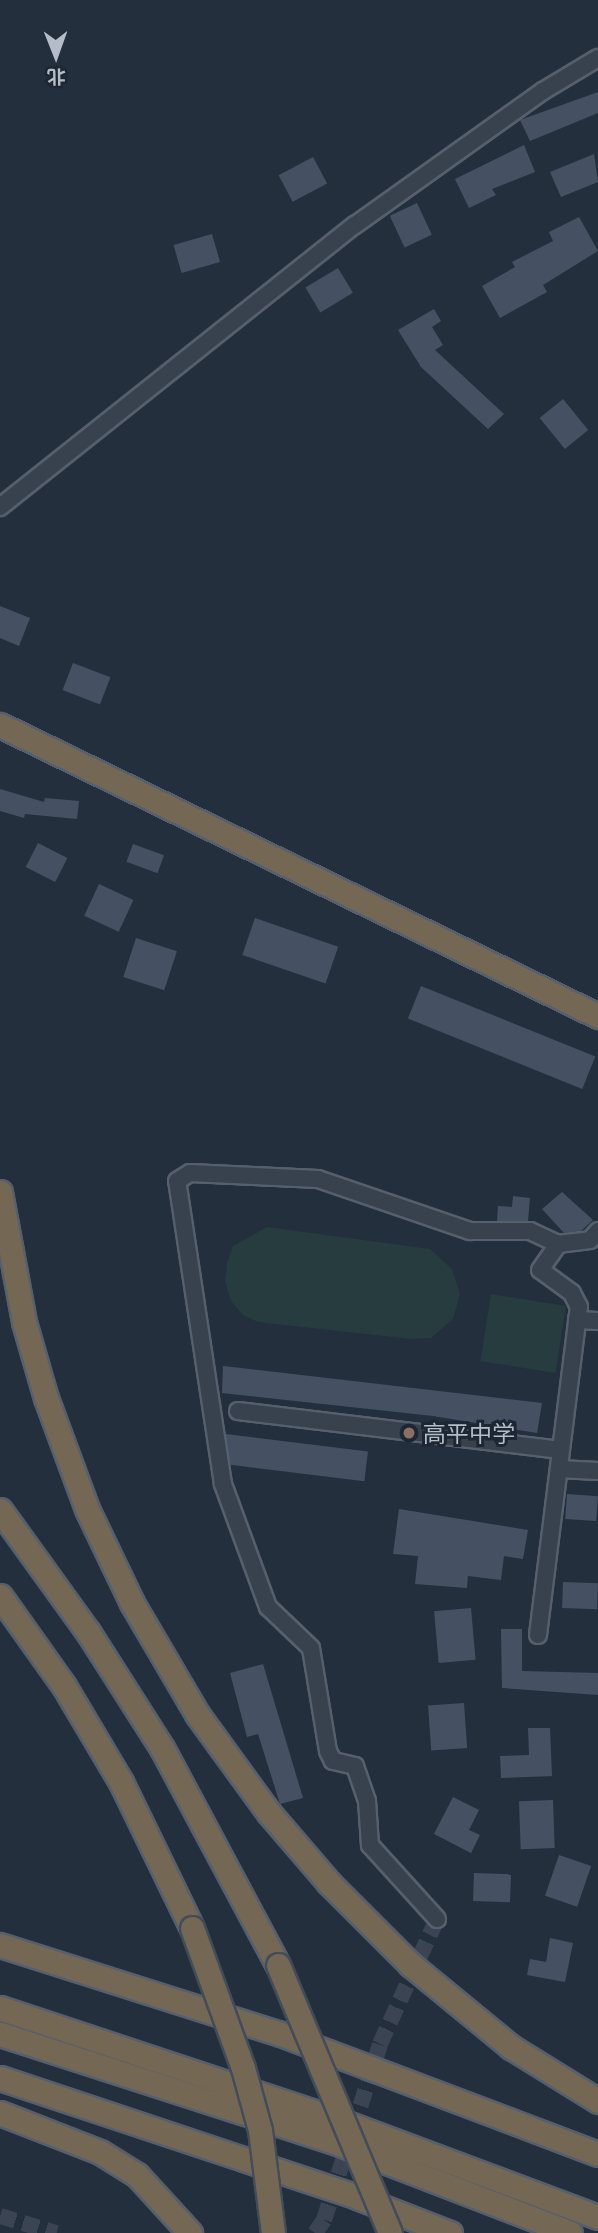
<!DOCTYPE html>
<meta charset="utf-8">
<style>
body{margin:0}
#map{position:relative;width:598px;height:2233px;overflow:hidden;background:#242f3e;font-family:"Exo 2","Noto Sans SC",sans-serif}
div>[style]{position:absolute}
.green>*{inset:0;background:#263c3f;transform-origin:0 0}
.building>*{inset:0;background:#455162;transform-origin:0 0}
.minor-tunnel>*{height:16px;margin-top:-8px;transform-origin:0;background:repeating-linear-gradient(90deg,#3a4453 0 16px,transparent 0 24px)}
.roads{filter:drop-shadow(2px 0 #565f6c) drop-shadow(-2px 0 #565f6c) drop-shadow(0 2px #565f6c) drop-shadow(0 -2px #565f6c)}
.minor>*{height:16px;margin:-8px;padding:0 8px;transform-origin:8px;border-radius:8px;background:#38414e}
.highway>*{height:23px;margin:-11.5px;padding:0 11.5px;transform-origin:11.5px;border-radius:11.5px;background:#746855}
.bridges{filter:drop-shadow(2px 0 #434c59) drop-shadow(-2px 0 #434c59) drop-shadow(0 2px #434c59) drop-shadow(0 -2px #434c59)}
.highway-bridge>*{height:23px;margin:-11.5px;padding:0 11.5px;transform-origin:11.5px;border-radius:11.5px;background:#746855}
.dots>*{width:19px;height:19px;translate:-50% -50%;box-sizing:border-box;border:4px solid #1d2633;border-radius:50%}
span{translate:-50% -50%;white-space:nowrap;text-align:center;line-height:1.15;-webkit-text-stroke:6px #1d2633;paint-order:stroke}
.poi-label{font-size:23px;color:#b4bcc9}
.left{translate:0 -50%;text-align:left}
.north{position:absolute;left:21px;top:21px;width:70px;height:70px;-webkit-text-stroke:5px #1d2633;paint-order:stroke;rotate:179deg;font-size:19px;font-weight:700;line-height:28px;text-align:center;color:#b4bcc9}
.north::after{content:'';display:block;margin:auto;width:24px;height:32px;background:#b4bcc9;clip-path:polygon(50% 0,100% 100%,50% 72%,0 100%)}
</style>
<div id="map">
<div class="green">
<i style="clip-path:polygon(267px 1227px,430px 1249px,452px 1269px,460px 1294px,453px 1319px,431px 1338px,411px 1339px,258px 1322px,243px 1315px,231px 1301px,225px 1281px,227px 1263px,233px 1246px)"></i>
<i style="left:491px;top:1294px;width:76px;height:68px;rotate:9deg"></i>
</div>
<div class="building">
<i style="clip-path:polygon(598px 92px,598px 113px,530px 141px,520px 120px)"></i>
<i style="clip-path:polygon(524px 145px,535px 172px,492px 189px,496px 195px,469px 208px,455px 179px)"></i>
<i style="clip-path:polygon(594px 154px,598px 182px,561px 197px,550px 172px)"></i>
<i style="left:313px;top:157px;width:30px;height:39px;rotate:62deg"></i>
<i style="left:417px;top:203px;width:35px;height:30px;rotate:65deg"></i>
<i style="clip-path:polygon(579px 217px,598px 251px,543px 285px,547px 292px,500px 318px,482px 286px,515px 267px,512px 262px,553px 241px,549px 232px)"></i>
<i style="left:212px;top:234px;width:29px;height:40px;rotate:74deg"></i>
<i style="left:338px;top:268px;width:29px;height:38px;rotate:59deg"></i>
<i style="clip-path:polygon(434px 309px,441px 321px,432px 327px,443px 345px,435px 350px,504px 414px,488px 429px,421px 367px,398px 330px)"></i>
<i style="left:563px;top:399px;width:40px;height:30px;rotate:51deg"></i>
<i style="clip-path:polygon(0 606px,30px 618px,19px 646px,0 638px)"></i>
<i style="left:73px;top:663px;width:40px;height:29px;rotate:21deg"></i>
<i style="clip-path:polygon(0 789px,44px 802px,45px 798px,79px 801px,77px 819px,25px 814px,24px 818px,0 811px)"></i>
<i style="left:38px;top:843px;width:33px;height:27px;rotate:27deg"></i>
<i style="left:133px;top:844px;width:33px;height:19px;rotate:20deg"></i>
<i style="left:99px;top:884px;width:38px;height:35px;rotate:25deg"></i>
<i style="left:255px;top:918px;width:88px;height:39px;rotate:19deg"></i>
<i style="left:136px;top:938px;width:43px;height:41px;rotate:18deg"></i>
<i style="left:421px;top:986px;width:188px;height:35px;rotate:22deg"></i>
<i style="clip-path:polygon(562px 1192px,593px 1220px,581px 1231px,564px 1233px,542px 1209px)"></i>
<i style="clip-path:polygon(513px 1196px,530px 1198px,528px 1221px,497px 1221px,498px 1206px,512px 1207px)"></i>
<i style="clip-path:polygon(223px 1366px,542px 1403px,537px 1433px,433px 1416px,222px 1393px)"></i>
<i style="left:226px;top:1434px;width:143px;height:30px;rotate:7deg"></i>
<i style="left:567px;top:1494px;width:31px;height:25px;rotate:4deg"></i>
<i style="clip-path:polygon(399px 1509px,528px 1530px,523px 1559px,504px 1556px,501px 1580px,468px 1576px,467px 1588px,415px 1584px,418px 1556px,393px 1554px)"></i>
<i style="left:563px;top:1582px;width:35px;height:26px;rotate:2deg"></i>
<i style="left:471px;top:1608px;width:52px;height:37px;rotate:85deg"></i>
<i style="clip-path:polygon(501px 1629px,522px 1629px,522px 1671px,598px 1673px,598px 1695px,502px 1688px)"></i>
<i style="clip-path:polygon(263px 1664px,303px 1798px,280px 1804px,258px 1734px,247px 1737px,230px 1673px)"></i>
<i style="left:464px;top:1703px;width:45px;height:36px;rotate:86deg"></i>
<i style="clip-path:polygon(528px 1728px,550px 1728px,552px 1776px,501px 1778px,500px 1756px,529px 1755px)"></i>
<i style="clip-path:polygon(453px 1797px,479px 1810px,469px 1830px,480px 1835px,471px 1853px,434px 1834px)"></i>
<i style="left:553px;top:1800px;width:48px;height:34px;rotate:88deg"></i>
<i style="left:559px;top:1855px;width:34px;height:43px;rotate:19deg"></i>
<i style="left:474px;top:1873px;width:37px;height:28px;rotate:2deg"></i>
<i style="clip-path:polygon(550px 1938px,573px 1943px,565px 1982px,527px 1975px,530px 1959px,546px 1962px)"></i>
</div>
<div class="minor-tunnel">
<i style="left:0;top:2216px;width:59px;rotate:16.9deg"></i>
<i style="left:315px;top:2233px;width:16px;rotate:-55deg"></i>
<i style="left:324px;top:2220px;width:185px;rotate:-72.3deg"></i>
<i style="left:380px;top:2044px;width:137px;rotate:-65.5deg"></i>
</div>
<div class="roads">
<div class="minor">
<i style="left:0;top:507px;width:453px;rotate:-38.5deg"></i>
<i style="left:355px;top:225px;width:231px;rotate:-35.5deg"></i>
<i style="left:543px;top:91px;width:64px;rotate:-31deg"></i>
<i style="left:577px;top:1320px;width:21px;rotate:3deg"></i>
<i style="left:238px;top:1411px;width:325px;rotate:6.9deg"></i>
<i style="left:559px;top:1469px;width:39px;rotate:3deg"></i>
<i style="left:538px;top:1635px;width:331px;rotate:-82.9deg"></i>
<i style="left:579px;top:1307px;width:16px;rotate:-117deg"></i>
<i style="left:572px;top:1293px;width:39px;rotate:-144deg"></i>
<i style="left:540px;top:1270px;width:32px;rotate:-55deg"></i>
<i style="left:558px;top:1244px;width:32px;rotate:-7deg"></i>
<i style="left:590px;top:1240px;width:12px;rotate:-48deg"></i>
<i style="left:437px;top:1919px;width:100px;rotate:-132.2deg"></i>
<i style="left:370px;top:1845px;width:44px;rotate:-93.9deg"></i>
<i style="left:367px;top:1801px;width:37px;rotate:-109deg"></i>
<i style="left:355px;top:1766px;width:23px;rotate:-167deg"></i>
<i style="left:333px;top:1761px;width:11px;rotate:-117deg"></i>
<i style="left:328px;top:1751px;width:104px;rotate:-99.4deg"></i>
<i style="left:311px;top:1648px;width:59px;rotate:-136.4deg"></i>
<i style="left:268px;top:1607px;width:131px;rotate:-110.1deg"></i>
<i style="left:223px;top:1484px;width:306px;rotate:-98.6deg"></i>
<i style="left:177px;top:1181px;width:15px;rotate:-32deg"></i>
<i style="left:190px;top:1173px;width:128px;rotate:2.7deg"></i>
<i style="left:318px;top:1179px;width:161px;rotate:18.9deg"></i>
<i style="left:470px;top:1231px;width:60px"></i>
<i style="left:530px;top:1231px;width:31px;rotate:25deg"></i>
</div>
<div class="highway">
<i style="left:0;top:725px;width:665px;rotate:25.95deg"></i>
<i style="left:0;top:1192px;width:132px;rotate:79.5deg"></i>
<i style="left:24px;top:1322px;width:79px;rotate:73.9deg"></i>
<i style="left:46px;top:1398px;width:118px;rotate:69.7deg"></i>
<i style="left:87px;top:1509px;width:104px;rotate:64.4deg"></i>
<i style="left:132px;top:1603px;width:129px;rotate:59.6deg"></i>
<i style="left:197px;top:1714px;width:122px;rotate:54deg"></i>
<i style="left:269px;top:1813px;width:92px;rotate:49.4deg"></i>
<i style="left:329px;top:1883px;width:116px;rotate:45deg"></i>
<i style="left:411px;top:1965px;width:129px;rotate:39.4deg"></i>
<i style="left:511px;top:2047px;width:102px;rotate:31.8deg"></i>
<i style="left:0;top:1510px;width:150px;rotate:54.2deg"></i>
<i style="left:88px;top:1632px;width:138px;rotate:57.5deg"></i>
<i style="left:162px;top:1748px;width:246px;rotate:61.9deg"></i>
<i style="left:0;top:1596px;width:110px;rotate:54.6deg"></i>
<i style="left:64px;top:1686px;width:112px;rotate:59.3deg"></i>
<i style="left:121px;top:1782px;width:162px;rotate:64.1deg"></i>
<i style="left:0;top:1945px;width:292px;rotate:17.6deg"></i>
<i style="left:278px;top:2033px;width:342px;rotate:20.7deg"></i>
<i style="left:0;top:2008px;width:362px;rotate:18.3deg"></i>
<i style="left:344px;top:2122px;width:271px;rotate:20.5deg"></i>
<i style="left:0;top:2034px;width:349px;rotate:17.9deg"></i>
<i style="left:332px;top:2141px;width:255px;rotate:21.1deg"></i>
<i style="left:0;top:2078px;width:376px;rotate:18.4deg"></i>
<i style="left:357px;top:2197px;width:100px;rotate:21.2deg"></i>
<i style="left:0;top:2113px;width:107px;rotate:21.3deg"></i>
<i style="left:100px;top:2152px;width:44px;rotate:31.9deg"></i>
<i style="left:137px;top:2175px;width:79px;rotate:47.6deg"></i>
</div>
</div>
<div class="bridges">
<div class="highway-bridge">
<i style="left:192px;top:1928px;width:149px;rotate:70deg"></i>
<i style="left:243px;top:2068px;width:64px;rotate:74.7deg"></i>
<i style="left:260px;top:2130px;width:104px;rotate:82.8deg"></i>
<i style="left:278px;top:1965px;width:290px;rotate:67.3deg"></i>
</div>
</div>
<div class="dots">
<i style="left:409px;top:1433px;background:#8d6e63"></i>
</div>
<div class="poi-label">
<span class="left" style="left:423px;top:1433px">高平中学</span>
</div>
<div class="north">北</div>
</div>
